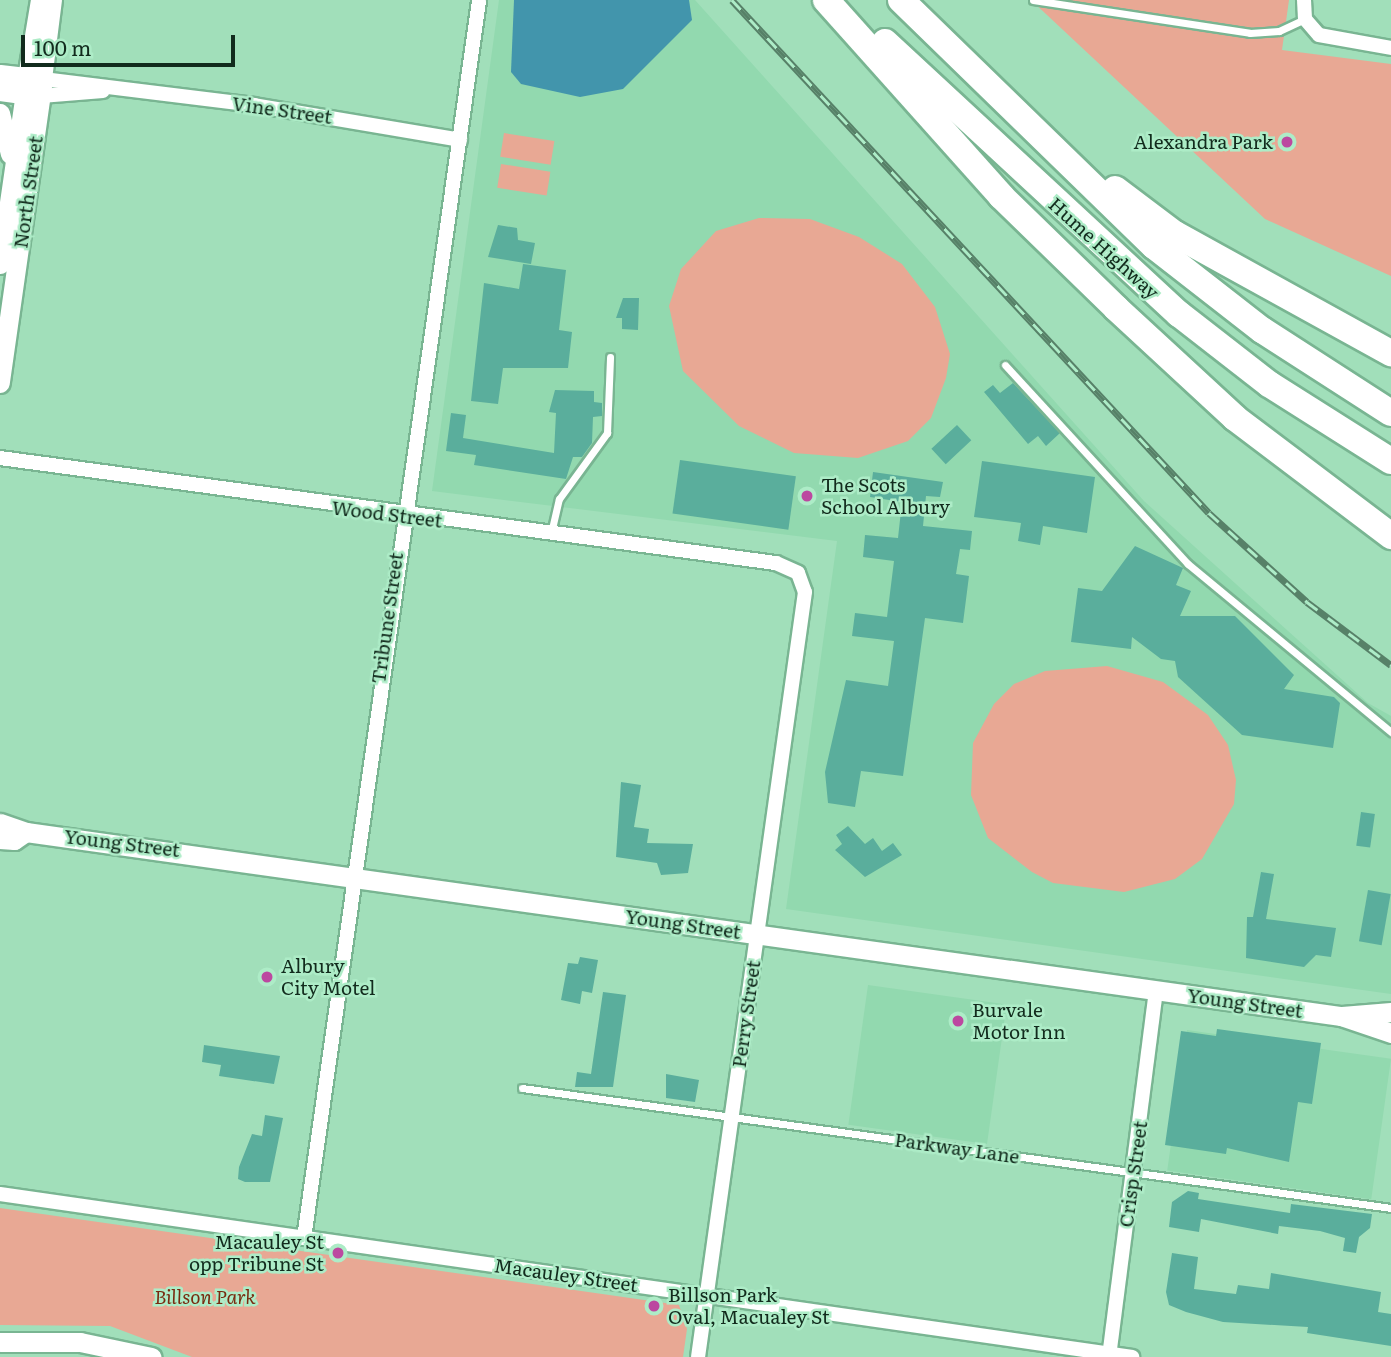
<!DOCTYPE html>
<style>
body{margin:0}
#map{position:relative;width:1391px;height:1357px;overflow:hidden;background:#a1dfba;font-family:Literata,serif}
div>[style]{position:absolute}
.built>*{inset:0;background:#92d9af;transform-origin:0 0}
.green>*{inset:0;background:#e8a894;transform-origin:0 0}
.water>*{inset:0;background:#4295ac}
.building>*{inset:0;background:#5aae9c;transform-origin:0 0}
.roads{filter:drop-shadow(2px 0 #79b592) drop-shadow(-2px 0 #79b592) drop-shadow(0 2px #79b592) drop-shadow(0 -2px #79b592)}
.service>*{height:7px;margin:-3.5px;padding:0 3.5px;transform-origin:3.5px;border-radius:3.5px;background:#fff}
.minor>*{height:14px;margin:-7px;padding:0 7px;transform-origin:7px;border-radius:7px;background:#fff}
.tertiary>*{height:18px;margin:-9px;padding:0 9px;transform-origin:9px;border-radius:9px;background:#fff}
.secondary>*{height:19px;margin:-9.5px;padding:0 9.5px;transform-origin:9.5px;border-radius:9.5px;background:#fff}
.motorway>*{height:26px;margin:-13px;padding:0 13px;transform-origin:13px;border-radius:13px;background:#fff}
.rail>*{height:7px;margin-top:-3.5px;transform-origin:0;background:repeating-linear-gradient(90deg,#adecc7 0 13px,#578168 0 26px);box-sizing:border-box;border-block:2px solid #578168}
.dots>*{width:19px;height:19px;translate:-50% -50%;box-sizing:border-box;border:4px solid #adecc7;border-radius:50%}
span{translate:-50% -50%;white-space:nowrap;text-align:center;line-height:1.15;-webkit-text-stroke:5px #adecc7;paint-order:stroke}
.street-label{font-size:19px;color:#122b1d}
.poi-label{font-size:19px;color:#122b1d}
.right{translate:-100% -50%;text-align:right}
.left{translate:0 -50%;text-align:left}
.park-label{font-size:19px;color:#782a0f;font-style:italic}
.scale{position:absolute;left:21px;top:35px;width:214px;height:32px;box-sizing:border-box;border:4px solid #122b1d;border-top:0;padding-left:9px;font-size:21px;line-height:24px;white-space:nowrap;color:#122b1d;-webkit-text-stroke:5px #adecc7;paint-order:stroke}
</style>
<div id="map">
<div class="built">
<i style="clip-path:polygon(499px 0,695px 0,1144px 501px,1368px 703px,1391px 716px,1391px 994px,786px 909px,837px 541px,432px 491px)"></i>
<i style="left:868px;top:985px;width:140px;height:141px;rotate:8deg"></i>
<i style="left:1187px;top:1030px;width:206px;height:142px;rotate:8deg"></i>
</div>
<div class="green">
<i style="clip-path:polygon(1031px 0,1289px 0,1282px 50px,1391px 64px,1391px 276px,1265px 219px)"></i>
<i style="left:504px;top:133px;width:51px;height:24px;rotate:9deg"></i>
<i style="left:501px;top:164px;width:50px;height:24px;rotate:9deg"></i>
<i style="clip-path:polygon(759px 218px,810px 219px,859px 237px,902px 264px,935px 307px,950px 354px,946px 378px,931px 418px,908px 441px,858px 458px,794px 453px,739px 426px,683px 371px,669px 306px,681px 269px,716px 231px)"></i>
<i style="clip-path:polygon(1107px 666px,1163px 682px,1208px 715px,1228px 745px,1236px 780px,1234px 804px,1202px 859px,1175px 879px,1124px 892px,1053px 883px,1032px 872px,988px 838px,971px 795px,973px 743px,994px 704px,1014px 684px,1045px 671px)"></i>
<i style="clip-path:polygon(0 1208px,679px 1305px,687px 1329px,683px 1357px,192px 1357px,110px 1326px,0 1325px)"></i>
</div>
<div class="water">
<i style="clip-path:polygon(514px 0,689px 0,692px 20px,623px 89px,580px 97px,521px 84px,511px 72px)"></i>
</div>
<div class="building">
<i style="clip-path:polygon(498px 225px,517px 228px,518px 240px,535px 243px,531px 264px,488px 257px)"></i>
<i style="clip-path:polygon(523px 264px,566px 270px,559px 330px,572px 332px,568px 368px,503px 368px,498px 404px,471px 401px,484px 283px,519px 289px)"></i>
<i style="clip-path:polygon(623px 298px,639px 298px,638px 330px,622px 329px,622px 318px,616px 318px)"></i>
<i style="clip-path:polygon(1013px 383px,1060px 433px,1046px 446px,1038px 436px,1028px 444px,984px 392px,993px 385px,1000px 393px)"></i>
<i style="clip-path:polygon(555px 390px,594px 391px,594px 402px,602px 403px,602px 416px,593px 417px,592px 443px,582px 457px,573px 457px,566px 479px,474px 465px,476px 455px,446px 451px,451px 413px,466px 415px,463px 438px,554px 453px,556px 413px,549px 412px)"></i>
<i style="left:957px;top:425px;width:21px;height:35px;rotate:47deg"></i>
<i style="left:680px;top:460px;width:117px;height:54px;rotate:8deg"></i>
<i style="clip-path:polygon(982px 461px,1095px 477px,1087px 533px,1043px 526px,1040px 545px,1018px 541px,1021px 523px,974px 517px)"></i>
<i style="clip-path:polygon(873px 472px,943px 482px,940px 497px,926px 496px,923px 526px,972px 531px,970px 550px,960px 549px,956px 574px,969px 576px,963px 623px,925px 618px,903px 776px,861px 771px,855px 807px,828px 803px,825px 772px,846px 680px,888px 686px,894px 641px,852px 636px,855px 613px,887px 617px,894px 561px,863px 557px,865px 535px,898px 538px,902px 502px,870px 497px)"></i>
<i style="clip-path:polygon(1135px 546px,1183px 568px,1176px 585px,1191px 591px,1180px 616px,1235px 616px,1294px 675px,1284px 689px,1334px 697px,1340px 703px,1333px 748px,1242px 735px,1178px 677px,1175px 661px,1161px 659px,1132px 637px,1131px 649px,1071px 642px,1078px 588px,1102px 591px)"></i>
<i style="clip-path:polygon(621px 782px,641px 785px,634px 827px,649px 829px,647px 843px,693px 844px,688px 873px,661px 875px,657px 863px,616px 857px)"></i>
<i style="left:1361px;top:812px;width:14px;height:34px;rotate:8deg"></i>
<i style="clip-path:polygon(848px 826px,865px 844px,873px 838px,882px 851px,893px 843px,902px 855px,865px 877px,835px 850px,842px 844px,836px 835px)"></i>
<i style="clip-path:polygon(1261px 872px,1274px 874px,1266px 919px,1336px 928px,1331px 957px,1316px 955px,1304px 967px,1246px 958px,1247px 917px,1253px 917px)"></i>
<i style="left:1368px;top:890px;width:23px;height:52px;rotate:10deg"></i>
<i style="clip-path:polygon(580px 957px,598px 960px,592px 993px,582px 991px,580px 1004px,561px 1000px,568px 963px,578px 964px)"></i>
<i style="clip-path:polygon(603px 992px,626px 995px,613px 1087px,575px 1087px,577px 1072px,591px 1074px)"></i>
<i style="clip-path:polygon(1217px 1029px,1321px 1043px,1312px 1104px,1298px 1102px,1289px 1162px,1227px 1148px,1226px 1154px,1165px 1145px,1181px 1031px,1216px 1036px)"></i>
<i style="clip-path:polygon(204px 1045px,280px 1056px,274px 1084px,219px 1076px,221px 1065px,202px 1062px)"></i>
<i style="clip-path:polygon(666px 1074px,699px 1080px,695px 1102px,666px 1098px)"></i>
<i style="clip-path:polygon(265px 1115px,283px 1118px,270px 1182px,245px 1182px,238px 1179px,239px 1167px,252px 1134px,262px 1136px)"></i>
<i style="clip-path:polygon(1188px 1191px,1199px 1193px,1198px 1199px,1290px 1213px,1291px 1204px,1372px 1214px,1370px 1228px,1359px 1237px,1356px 1253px,1343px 1251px,1345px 1238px,1320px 1231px,1279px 1226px,1278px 1234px,1201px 1219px,1199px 1232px,1169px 1227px,1172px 1202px)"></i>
<i style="clip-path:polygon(1172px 1253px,1198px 1257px,1194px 1289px,1236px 1294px,1238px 1285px,1269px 1289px,1271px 1273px,1381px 1292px,1378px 1312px,1391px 1314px,1391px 1346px,1307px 1333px,1308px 1327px,1223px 1322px,1186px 1312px,1169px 1305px,1166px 1292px)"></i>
</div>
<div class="roads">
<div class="service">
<i style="left:1033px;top:0;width:219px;rotate:8.6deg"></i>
<i style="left:1250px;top:33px;width:29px;rotate:-4deg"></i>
<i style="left:1279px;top:31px;width:29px;rotate:-25deg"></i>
<i style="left:1005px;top:365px;width:270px;rotate:47.4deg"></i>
<i style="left:1188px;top:564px;width:264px;rotate:39.6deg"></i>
<i style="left:551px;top:533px;width:35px;rotate:-77deg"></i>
<i style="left:559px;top:499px;width:82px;rotate:-54deg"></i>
<i style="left:607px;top:433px;width:76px;rotate:-87.7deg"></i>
<i style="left:522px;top:1088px;width:877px;rotate:7.86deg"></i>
</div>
<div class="minor">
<i style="left:1304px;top:0;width:19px;rotate:87deg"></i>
<i style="left:1305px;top:19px;width:21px;rotate:49deg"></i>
<i style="left:1319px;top:35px;width:73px;rotate:10.2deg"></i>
<i style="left:43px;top:79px;width:213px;rotate:7deg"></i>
<i style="left:254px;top:105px;width:209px;rotate:9.6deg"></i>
<i style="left:41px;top:96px;width:62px;rotate:-4.6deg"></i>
<i style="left:0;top:458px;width:783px;rotate:7.71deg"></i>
<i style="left:776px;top:563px;width:24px;rotate:24deg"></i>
<i style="left:798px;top:573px;width:20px;rotate:70deg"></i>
<i style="left:805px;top:592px;width:772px;rotate:97.96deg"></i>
<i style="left:0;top:1194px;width:1144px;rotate:8.19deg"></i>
<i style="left:304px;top:1238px;width:1250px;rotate:-81.95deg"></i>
<i style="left:1109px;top:1357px;width:368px;rotate:-82.7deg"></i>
</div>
<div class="tertiary">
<i style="left:27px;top:78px;width:79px;rotate:-80.5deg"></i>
<i style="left:43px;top:79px;width:80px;rotate:-82.8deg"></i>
</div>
<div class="secondary">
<i style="left:0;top:74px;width:43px;rotate:6.6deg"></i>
<i style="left:43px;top:79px;width:307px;rotate:98.1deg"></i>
<i style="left:0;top:91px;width:37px;rotate:8deg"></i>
<i style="left:0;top:113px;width:42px;rotate:76.3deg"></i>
<i style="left:0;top:264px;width:188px;rotate:-81.7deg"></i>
<i style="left:0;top:823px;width:28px;rotate:19deg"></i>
<i style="left:26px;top:832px;width:1328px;rotate:7.97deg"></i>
<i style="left:1341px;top:1016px;width:53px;rotate:18.8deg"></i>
<i style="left:0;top:839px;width:14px;rotate:4deg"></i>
<i style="left:14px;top:840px;width:14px;rotate:-34deg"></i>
<i style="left:1342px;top:1016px;width:49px;rotate:-4.7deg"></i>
<i style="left:0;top:1342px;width:80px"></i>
<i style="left:80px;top:1342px;width:73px;rotate:11.9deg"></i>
</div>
<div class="motorway">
<i style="left:826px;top:0;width:263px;rotate:48.2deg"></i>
<i style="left:1001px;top:196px;width:161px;rotate:44.2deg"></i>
<i style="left:1116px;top:308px;width:162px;rotate:42.7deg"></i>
<i style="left:1235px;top:418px;width:196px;rotate:37.1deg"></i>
<i style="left:901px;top:0;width:353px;rotate:44.2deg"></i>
<i style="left:1154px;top:246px;width:137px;rotate:37.9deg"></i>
<i style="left:1262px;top:330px;width:153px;rotate:32.8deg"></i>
<i style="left:885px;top:42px;width:401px;rotate:42.8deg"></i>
<i style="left:1179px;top:314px;width:114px;rotate:37.9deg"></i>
<i style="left:1269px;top:384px;width:144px;rotate:32.3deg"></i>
<i style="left:1115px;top:189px;width:75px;rotate:36.9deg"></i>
<i style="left:1175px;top:234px;width:247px;rotate:28.9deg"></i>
</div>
</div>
<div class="rail">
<i style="left:732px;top:0;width:700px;rotate:47.08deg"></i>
<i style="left:1209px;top:513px;width:132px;rotate:42.2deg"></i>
<i style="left:1307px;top:602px;width:105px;rotate:36.9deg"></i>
</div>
<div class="dots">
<i style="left:1287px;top:142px;background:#bc48a0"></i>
<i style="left:807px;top:496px;background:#bc48a0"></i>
<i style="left:267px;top:977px;background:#bc48a0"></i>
<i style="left:958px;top:1021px;background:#bc48a0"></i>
<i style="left:338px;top:1253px;background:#bc48a0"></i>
<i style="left:654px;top:1306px;background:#bc48a0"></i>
</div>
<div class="street-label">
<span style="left:282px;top:110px;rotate:8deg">Vine Street</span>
<span style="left:28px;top:192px;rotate:-82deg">North Street</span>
<span style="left:1104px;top:248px;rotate:42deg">Hume Highway</span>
<span style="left:387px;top:514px;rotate:7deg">Wood Street</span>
<span style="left:387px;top:618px;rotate:-82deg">Tribune Street</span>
<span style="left:122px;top:843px;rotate:7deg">Young Street</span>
<span style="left:683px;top:924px;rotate:8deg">Young Street</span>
<span style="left:1245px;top:1003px;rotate:8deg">Young Street</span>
<span style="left:746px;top:1014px;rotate:-82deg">Perry Street</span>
<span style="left:957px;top:1148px;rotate:8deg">Parkway Lane</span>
<span style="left:1133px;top:1174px;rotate:-82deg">Crisp Street</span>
<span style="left:566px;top:1275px;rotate:8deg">Macauley Street</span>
</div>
<div class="poi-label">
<span class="right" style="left:1273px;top:142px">Alexandra Park</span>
<span class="left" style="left:821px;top:496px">The Scots<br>School Albury</span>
<span class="left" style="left:281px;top:977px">Albury<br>City Motel</span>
<span class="left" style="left:972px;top:1021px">Burvale<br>Motor Inn</span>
<span class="right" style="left:324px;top:1253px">Macauley St<br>opp Tribune St</span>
<span class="left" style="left:668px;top:1306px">Billson Park<br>Oval, Macualey St</span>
</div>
<div class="park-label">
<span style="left:205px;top:1297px">Billson Park</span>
</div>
<div class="scale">100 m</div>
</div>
